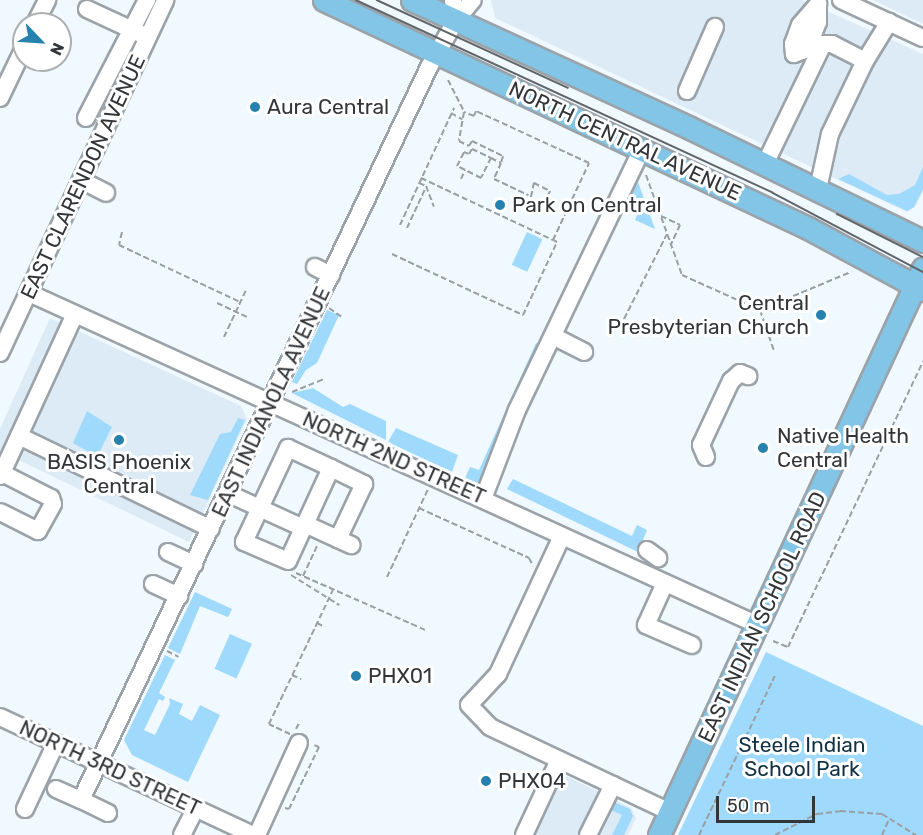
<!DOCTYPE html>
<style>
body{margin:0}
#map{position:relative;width:923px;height:835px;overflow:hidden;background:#eff9ff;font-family:Rubik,sans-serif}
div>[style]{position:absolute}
.built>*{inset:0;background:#dcebf6}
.green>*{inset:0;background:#9fd9fc;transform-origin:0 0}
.path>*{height:2px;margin-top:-1px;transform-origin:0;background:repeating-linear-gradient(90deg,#99a0a4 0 6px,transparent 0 9px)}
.roads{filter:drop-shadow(2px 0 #9ba3a9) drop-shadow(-2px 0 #9ba3a9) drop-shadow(0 2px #9ba3a9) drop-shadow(0 -2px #9ba3a9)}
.minor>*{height:16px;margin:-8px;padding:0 8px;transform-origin:8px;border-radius:8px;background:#fff}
.major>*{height:21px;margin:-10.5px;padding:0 10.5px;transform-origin:10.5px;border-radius:10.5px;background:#82c5e6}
.tram>*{height:1.5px;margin:-0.75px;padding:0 0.75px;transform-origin:0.75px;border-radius:0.75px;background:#616569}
.dots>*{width:16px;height:16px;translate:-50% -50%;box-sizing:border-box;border:3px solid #fff;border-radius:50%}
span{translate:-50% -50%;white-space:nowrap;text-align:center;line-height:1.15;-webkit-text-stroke:6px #fff;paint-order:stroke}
.poi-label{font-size:21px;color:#333639}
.left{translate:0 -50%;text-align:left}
.right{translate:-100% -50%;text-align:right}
.street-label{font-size:21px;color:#333639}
.park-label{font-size:21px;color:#123345}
.north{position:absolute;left:12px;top:12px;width:60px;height:60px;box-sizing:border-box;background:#fff;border:2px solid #adafb0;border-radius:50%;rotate:115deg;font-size:16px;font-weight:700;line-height:24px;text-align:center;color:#333639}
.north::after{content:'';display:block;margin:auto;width:21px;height:27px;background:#2681ae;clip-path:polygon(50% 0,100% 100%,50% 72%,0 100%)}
.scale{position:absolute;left:716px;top:796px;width:99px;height:27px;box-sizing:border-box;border:3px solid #333639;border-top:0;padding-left:8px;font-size:18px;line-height:21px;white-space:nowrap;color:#333639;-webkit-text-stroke:4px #fff;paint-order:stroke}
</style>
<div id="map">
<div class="built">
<i style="clip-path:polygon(491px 0,802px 0,923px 54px,923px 192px,915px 207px,907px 212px,495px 18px)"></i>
<i style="clip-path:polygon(873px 0,923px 0,923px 24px)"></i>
<i style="clip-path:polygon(50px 318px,241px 406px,247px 419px,189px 542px,0 451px,0 429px)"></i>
<i style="clip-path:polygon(546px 766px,631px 808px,636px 818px,628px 835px,514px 835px)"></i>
</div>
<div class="green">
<i style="clip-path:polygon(923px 167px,923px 189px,914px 207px,907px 211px,838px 179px,849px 174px,887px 195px,899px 194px,915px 185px)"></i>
<i style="clip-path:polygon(638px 182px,655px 229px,635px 220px,637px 215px,621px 206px)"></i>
<i style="left:527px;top:232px;width:17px;height:36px;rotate:25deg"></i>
<i style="clip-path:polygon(327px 310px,339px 315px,317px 363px,306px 370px,297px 384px,292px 382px)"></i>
<i style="clip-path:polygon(536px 343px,538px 344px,478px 484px,465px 478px,470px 467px,479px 470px)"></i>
<i style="clip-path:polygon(313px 388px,343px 407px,350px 404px,386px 421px,386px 440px,292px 393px)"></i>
<i style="clip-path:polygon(87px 411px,112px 427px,97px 457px,73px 443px)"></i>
<i style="clip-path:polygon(238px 418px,245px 420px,208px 500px,190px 495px,220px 434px,231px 432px)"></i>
<i style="clip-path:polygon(396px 428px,458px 455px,452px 472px,388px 442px)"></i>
<i style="clip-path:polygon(513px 479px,632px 536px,637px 525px,647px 530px,638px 552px,507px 489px)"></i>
<i style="clip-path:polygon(195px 592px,232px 609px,228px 617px,200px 606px,180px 654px,168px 648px)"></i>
<i style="left:230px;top:634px;width:24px;height:38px;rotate:24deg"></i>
<i style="clip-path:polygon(766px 652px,923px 726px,923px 835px,678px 835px)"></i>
<i style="clip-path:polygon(165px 655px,175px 660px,159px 693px,165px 697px,163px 701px,159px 699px,144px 730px,155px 735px,170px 704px,169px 698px,183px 704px,179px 714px,192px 721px,200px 705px,220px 715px,188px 782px,132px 755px,124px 740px)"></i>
<i style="clip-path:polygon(614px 802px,630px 809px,633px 816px,624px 835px,612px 835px,622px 815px,611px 810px)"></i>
</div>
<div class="path">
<i style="left:448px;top:80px;width:36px;rotate:63deg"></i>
<i style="left:464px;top:112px;width:29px;rotate:100deg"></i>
<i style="left:459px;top:141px;width:11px;rotate:27deg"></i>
<i style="left:469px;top:146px;width:6px;rotate:-59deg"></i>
<i style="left:472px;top:141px;width:34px;rotate:26deg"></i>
<i style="left:503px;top:156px;width:7px;rotate:106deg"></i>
<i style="left:451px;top:113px;width:13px;rotate:29deg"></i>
<i style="left:491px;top:158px;width:22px;rotate:117deg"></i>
<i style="left:481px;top:178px;width:27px;rotate:-153deg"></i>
<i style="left:457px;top:166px;width:16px;rotate:-63deg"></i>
<i style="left:464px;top:152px;width:5px;rotate:22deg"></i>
<i style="left:469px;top:154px;width:6px;rotate:-59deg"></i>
<i style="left:472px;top:149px;width:21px;rotate:25deg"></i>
<i style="left:491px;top:158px;width:11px;rotate:27deg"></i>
<i style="left:501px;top:163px;width:17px;rotate:114deg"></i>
<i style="left:494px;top:179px;width:38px;rotate:25deg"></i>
<i style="left:646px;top:175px;width:106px;rotate:70.2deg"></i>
<i style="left:682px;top:275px;width:85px;rotate:24.2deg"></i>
<i style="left:760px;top:310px;width:43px;rotate:71.1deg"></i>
<i style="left:421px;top:178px;width:146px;rotate:25.2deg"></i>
<i style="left:553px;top:240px;width:85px;rotate:-64.9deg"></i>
<i style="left:589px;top:163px;width:124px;rotate:-155.3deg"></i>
<i style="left:476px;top:111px;width:5px;rotate:112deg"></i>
<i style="left:474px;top:116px;width:11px;rotate:-158deg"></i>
<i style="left:461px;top:179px;width:10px;rotate:-66deg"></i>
<i style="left:419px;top:183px;width:8px;rotate:23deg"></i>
<i style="left:426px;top:186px;width:22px;rotate:69deg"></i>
<i style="left:534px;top:183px;width:18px;rotate:27deg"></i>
<i style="left:550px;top:191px;width:23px;rotate:115deg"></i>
<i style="left:540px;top:212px;width:13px;rotate:-151deg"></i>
<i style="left:529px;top:206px;width:24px;rotate:-78deg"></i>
<i style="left:661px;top:216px;width:21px;rotate:25deg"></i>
<i style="left:680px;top:225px;width:21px;rotate:115deg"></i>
<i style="left:400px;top:225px;width:129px;rotate:-65.2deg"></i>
<i style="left:407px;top:228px;width:45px;rotate:-65.1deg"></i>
<i style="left:122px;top:232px;width:13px;rotate:103deg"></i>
<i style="left:119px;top:245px;width:134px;rotate:25.2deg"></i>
<i style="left:392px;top:254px;width:145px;rotate:25deg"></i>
<i style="left:523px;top:315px;width:81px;rotate:-65deg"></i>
<i style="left:557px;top:242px;width:4px;rotate:-153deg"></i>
<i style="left:217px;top:303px;width:33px;rotate:25deg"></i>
<i style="left:329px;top:308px;width:16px;rotate:35deg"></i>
<i style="left:760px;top:310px;width:99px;rotate:-22.7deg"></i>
<i style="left:620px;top:327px;width:104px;rotate:-63.2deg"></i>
<i style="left:224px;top:337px;width:54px;rotate:-64.9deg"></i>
<i style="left:292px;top:392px;width:35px;rotate:-22deg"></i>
<i style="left:419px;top:508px;width:121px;rotate:24.4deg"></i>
<i style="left:529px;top:558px;width:9px;rotate:63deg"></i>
<i style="left:296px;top:573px;width:141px;rotate:23.8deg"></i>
<i style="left:291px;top:575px;width:57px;rotate:32deg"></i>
<i style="left:303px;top:576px;width:33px;rotate:-65deg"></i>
<i style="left:387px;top:577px;width:97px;rotate:-65deg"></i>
<i style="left:317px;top:623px;width:9px;rotate:27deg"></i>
<i style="left:773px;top:641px;width:16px;rotate:22deg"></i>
<i style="left:788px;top:647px;width:316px;rotate:-64.7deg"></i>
<i style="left:167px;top:651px;width:13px;rotate:27deg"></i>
<i style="left:292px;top:675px;width:10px;rotate:24deg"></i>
<i style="left:296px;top:729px;width:9px;rotate:-63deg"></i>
<i style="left:290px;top:734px;width:23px;rotate:-155deg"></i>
<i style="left:269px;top:724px;width:148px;rotate:-64.5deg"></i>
<i style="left:285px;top:808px;width:4px;rotate:14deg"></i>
<i style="left:289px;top:809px;width:69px;rotate:-64.2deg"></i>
<i style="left:319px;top:747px;width:5px;rotate:-158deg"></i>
<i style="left:699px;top:835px;width:176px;rotate:-64.5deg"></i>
<i style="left:775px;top:835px;width:47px;rotate:-26.6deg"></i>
<i style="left:817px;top:814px;width:23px;rotate:-7deg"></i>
<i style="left:840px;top:811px;width:42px;rotate:4.1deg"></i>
<i style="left:882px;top:814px;width:40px;rotate:32deg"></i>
<i style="left:882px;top:835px;width:17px;rotate:-66deg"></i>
</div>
<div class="roads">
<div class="minor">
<i style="left:453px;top:0;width:20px;rotate:81deg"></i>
<i style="left:841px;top:0;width:90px;rotate:24.9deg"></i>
<i style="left:818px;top:4px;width:18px;rotate:90deg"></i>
<i style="left:818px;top:22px;width:11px;rotate:112deg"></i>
<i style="left:814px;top:32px;width:21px;rotate:119deg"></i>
<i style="left:804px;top:50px;width:11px;rotate:158deg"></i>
<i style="left:794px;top:54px;width:10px;rotate:-96deg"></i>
<i style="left:793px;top:44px;width:20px;rotate:-70deg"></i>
<i style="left:800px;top:25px;width:28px;rotate:-49deg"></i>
<i style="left:87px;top:9px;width:62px;rotate:24.9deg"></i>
<i style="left:35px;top:24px;width:27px;rotate:-63deg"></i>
<i style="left:687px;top:91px;width:70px;rotate:-66.4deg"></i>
<i style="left:0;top:98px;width:55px;rotate:-64.4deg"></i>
<i style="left:86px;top:118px;width:133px;rotate:-62.7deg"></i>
<i style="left:765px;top:164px;width:133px;rotate:-64.2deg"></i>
<i style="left:823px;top:44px;width:9px"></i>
<i style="left:832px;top:44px;width:37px;rotate:27deg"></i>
<i style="left:81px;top:180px;width:28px;rotate:27deg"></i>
<i style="left:818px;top:189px;width:56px;rotate:-77.7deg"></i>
<i style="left:830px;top:134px;width:81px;rotate:-64.4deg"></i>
<i style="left:865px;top:61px;width:46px;rotate:-58.4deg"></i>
<i style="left:315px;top:267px;width:18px;rotate:27deg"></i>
<i style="left:29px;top:293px;width:801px;rotate:24.49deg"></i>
<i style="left:553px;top:336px;width:35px;rotate:27deg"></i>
<i style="left:0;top:353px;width:390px;rotate:-64.9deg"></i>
<i style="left:19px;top:436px;width:213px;rotate:25.8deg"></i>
<i style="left:288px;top:448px;width:47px;rotate:24.9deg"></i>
<i style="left:331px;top:468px;width:102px;rotate:114.8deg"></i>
<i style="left:288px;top:561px;width:48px;rotate:-156.6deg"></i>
<i style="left:244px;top:542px;width:104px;rotate:-64.9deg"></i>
<i style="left:706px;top:457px;width:13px;rotate:-113deg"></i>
<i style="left:701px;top:445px;width:71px;rotate:-64.9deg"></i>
<i style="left:731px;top:381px;width:12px;rotate:-42deg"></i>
<i style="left:740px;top:373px;width:9px;rotate:21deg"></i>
<i style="left:331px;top:468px;width:37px;rotate:26deg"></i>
<i style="left:364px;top:484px;width:61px;rotate:115.3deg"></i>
<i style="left:1px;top:475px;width:177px;rotate:-65.3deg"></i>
<i style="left:0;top:476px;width:4px;rotate:-27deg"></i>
<i style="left:4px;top:474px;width:53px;rotate:27.1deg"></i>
<i style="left:51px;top:498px;width:6px;rotate:72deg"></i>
<i style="left:53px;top:504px;width:31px;rotate:119deg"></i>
<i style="left:38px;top:531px;width:42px;rotate:-153.4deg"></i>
<i style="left:227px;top:493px;width:84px;rotate:24.7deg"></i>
<i style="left:483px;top:499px;width:95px;rotate:-69.1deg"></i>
<i style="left:517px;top:410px;width:289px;rotate:-64.4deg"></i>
<i style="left:305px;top:524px;width:51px;rotate:24.5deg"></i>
<i style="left:562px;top:536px;width:152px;rotate:114.9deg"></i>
<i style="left:498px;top:674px;width:42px;rotate:133.1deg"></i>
<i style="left:469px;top:705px;width:30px;rotate:46deg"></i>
<i style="left:490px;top:727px;width:199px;rotate:25.3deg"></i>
<i style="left:647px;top:550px;width:14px;rotate:36deg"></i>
<i style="left:168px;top:552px;width:29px;rotate:25deg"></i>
<i style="left:665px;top:583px;width:46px;rotate:114.3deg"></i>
<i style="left:646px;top:625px;width:50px;rotate:23.5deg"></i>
<i style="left:153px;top:584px;width:29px;rotate:25deg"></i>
<i style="left:0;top:717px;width:279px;rotate:25deg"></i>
<i style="left:56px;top:789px;width:27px;rotate:24deg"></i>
<i style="left:25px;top:809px;width:73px;rotate:-64.8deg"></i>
<i style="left:108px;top:813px;width:30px;rotate:-154deg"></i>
<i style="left:81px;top:800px;width:811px;rotate:-64.6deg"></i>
<i style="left:429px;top:67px;width:54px;rotate:-60.1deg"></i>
<i style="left:456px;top:20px;width:26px;rotate:-50deg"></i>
<i style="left:182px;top:835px;width:30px;rotate:-63deg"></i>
<i style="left:257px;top:835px;width:101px;rotate:-65.5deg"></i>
<i style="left:524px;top:835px;width:83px;rotate:-65deg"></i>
<i style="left:588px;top:835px;width:56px;rotate:-63.4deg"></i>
</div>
<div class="major">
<i style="left:324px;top:0;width:535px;rotate:25.22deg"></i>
<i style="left:808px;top:228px;width:131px;rotate:28.3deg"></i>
<i style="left:412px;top:0;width:306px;rotate:24.7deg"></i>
<i style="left:690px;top:128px;width:259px;rotate:25.9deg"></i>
<i style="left:659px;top:835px;width:625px;rotate:-65.03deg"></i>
</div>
</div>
<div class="tram">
<i style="left:356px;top:0;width:459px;rotate:24.8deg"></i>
<i style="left:773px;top:193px;width:170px;rotate:27.8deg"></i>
<i style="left:377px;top:0;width:210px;rotate:24.7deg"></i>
<i style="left:837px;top:214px;width:96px;rotate:26.6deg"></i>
</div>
<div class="dots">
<i style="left:255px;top:107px;background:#2681ae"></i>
<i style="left:500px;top:205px;background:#2681ae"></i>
<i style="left:821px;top:315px;background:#2681ae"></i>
<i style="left:119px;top:440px;background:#2681ae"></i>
<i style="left:763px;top:448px;background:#2681ae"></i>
<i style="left:356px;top:676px;background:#2681ae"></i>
<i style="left:486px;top:781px;background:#2681ae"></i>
</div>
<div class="poi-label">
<span class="left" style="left:267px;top:107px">Aura Central</span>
<span class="left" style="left:512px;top:205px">Park on Central</span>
<span class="right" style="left:809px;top:315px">Central<br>Presbyterian Church</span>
<span class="left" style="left:777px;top:448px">Native Health<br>Central</span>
<span style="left:119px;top:474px">BASIS Phoenix<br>Central</span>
<span class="left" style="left:368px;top:676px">PHX01</span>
<span class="left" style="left:498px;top:781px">PHX04</span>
</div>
<div class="street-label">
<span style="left:625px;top:141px;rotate:25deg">NORTH CENTRAL AVENUE</span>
<span style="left:83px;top:177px;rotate:-65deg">EAST CLARENDON AVENUE</span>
<span style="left:271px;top:402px;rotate:-65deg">EAST INDIANOLA AVENUE</span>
<span style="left:394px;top:458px;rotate:24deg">NORTH 2ND STREET</span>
<span style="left:762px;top:617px;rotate:-65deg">EAST INDIAN SCHOOL ROAD</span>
<span style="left:110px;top:768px;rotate:25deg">NORTH 3RD STREET</span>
</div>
<div class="park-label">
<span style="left:802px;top:757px">Steele Indian<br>School Park</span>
</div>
<div class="north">N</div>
<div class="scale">50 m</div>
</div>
